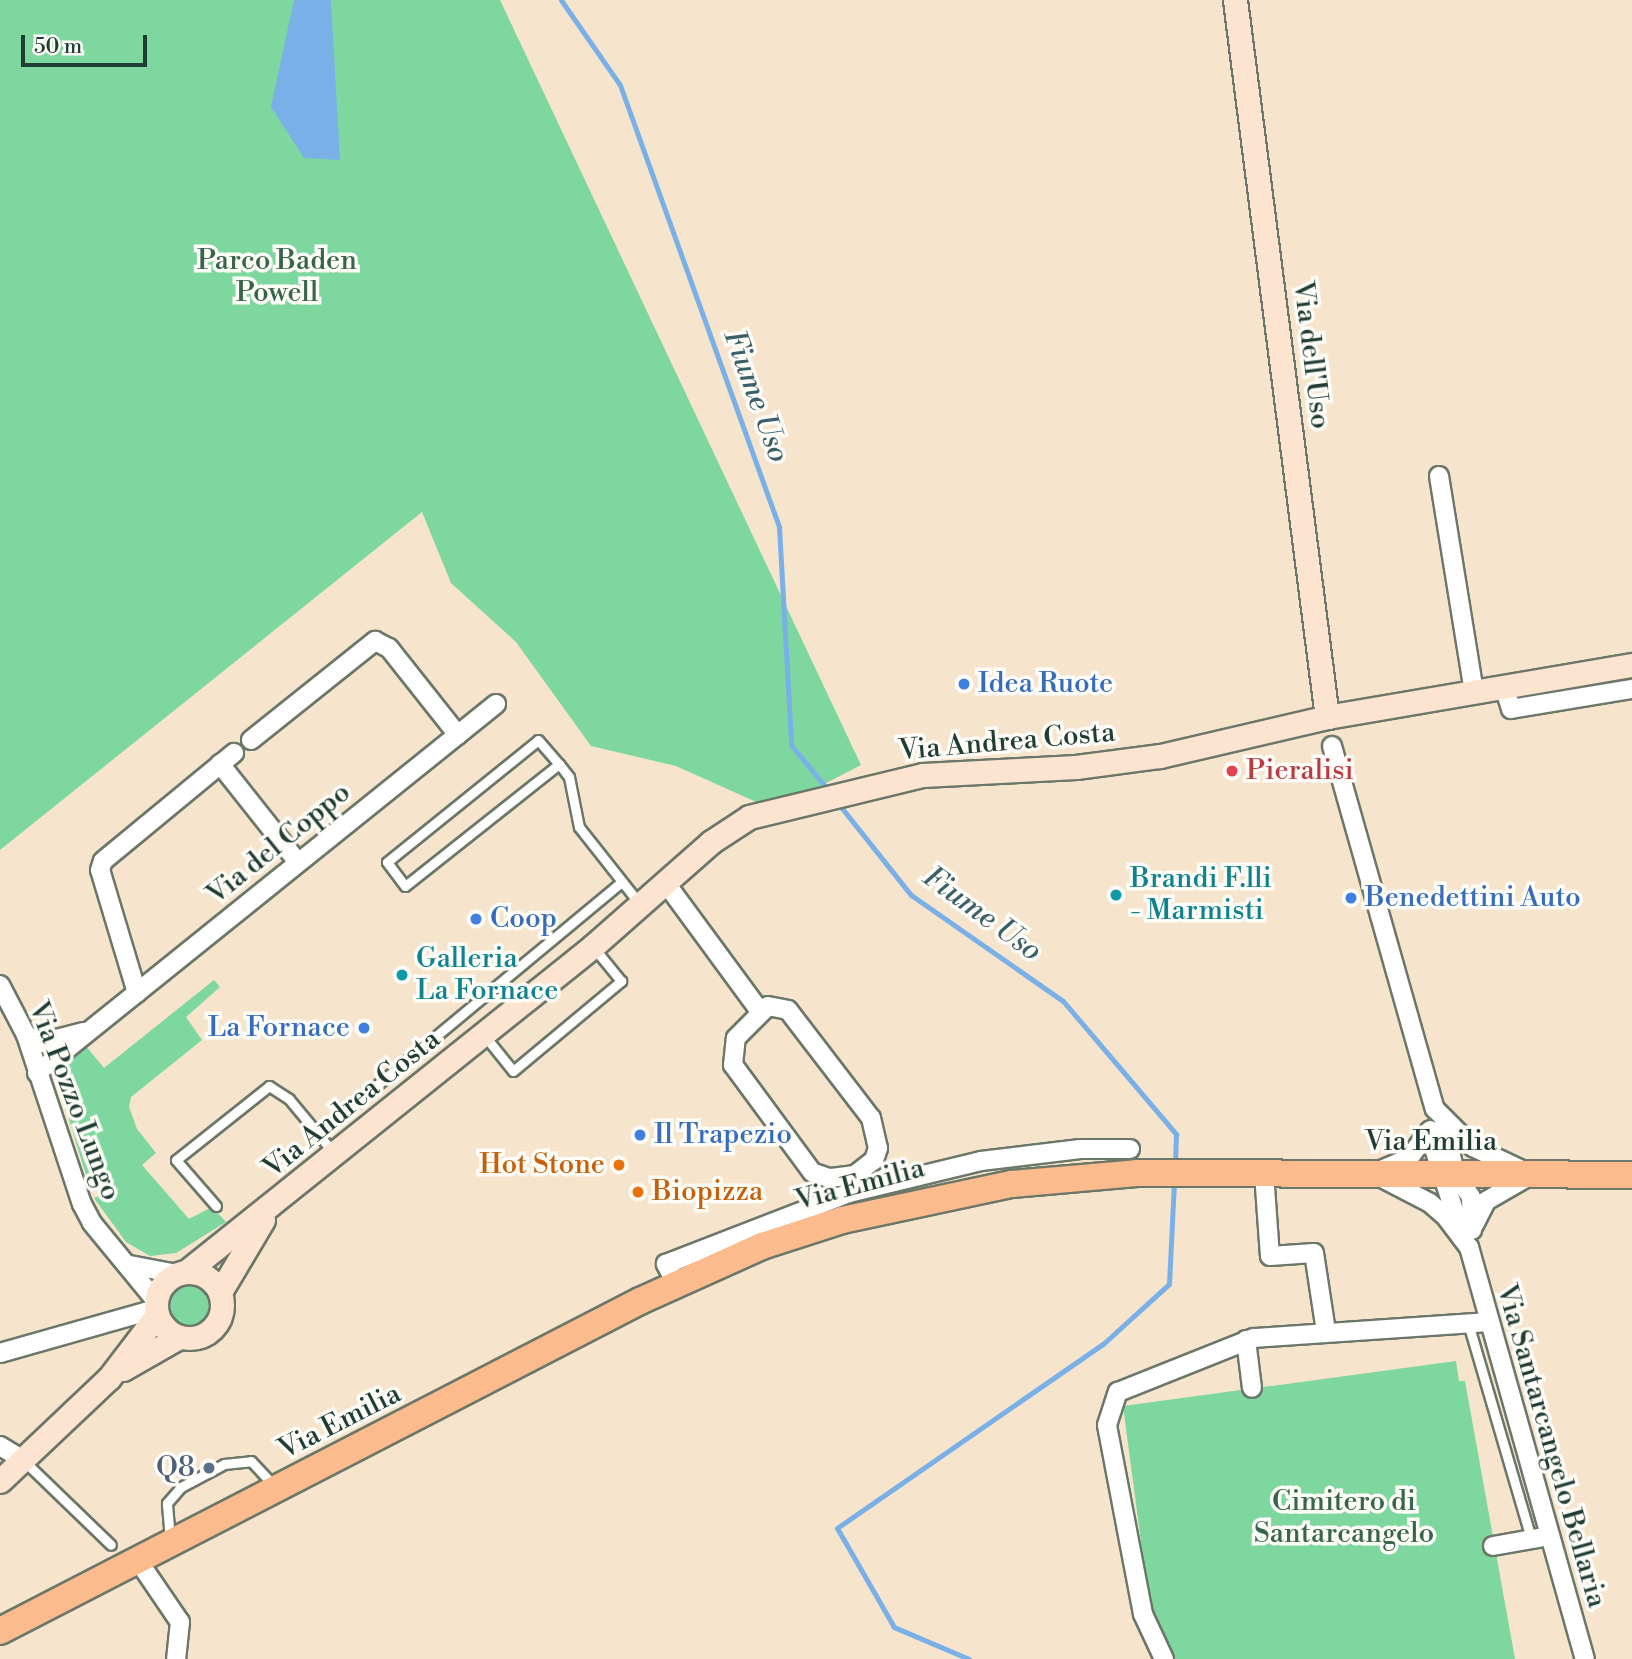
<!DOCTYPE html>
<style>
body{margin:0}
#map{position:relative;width:1632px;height:1659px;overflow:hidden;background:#f6e4cc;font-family:"Libre Bodoni",serif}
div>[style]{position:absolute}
.green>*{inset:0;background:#7dd79e}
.round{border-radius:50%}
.water>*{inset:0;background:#79b0e8}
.stream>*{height:5px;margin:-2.5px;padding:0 2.5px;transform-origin:2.5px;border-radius:2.5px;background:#79b0e8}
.roads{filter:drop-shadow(2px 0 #6a7769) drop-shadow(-2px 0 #6a7769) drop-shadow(0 2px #6a7769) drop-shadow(0 -2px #6a7769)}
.lane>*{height:9px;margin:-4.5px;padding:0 4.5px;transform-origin:4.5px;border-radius:4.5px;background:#fff}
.street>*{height:18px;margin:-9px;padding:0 9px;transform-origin:9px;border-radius:9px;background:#fff}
.secondary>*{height:23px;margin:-11.5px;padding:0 11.5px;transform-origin:11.5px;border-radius:11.5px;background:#fde4d1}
.secondary>.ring{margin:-11.5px;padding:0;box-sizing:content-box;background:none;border:23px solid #fde4d1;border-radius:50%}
.primary>*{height:26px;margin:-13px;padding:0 13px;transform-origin:13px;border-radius:13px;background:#fbbb8d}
.dots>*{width:19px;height:19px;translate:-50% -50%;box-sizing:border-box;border:4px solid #fdfcf7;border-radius:50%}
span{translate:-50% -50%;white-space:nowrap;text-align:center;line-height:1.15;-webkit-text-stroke:7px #fdfcf7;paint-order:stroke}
.park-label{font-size:28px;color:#36644e}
.street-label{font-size:28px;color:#1f3d34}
.shop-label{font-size:28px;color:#366cbe}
.left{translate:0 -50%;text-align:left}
.right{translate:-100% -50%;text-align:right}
.health-label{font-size:28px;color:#be3a42}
.culture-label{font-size:28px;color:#0d838f}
.food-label{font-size:28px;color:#c56008}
.service-label{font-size:28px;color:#4e5e75}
.water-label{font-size:30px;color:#3a606a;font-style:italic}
.scale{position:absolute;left:21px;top:35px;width:126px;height:32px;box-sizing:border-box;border:4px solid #1f3d34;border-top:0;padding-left:9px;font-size:21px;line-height:24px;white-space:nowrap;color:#1f3d34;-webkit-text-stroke:5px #fdfcf7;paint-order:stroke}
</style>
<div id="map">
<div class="green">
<i style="clip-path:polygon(0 0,500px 0,861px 765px,774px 810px,676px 766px,591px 746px,516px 642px,451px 583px,422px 512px,0 850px)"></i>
<i style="clip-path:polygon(214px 980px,220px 987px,186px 1017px,202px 1040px,131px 1097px,129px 1107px,137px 1129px,156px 1153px,142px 1165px,189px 1219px,212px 1207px,226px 1222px,176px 1253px,150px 1256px,126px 1242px,94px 1198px,109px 1192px,102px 1170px,86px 1175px,55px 1074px,85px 1045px,104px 1068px)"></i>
<i class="round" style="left:166px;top:1283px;width:46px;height:46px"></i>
<i style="clip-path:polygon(1456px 1361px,1459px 1381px,1465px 1381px,1515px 1659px,1167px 1659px,1154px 1640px,1123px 1406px)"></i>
</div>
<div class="water">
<i style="clip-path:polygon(294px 0,331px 0,340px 160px,304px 158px,271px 107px)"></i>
</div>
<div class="stream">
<i style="left:561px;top:0;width:103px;rotate:55.2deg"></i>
<i style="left:620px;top:85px;width:470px;rotate:70.2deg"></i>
<i style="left:779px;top:527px;width:218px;rotate:86.8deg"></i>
<i style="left:791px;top:745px;width:60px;rotate:50.4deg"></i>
<i style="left:837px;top:802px;width:119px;rotate:51.5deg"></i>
<i style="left:911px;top:895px;width:185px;rotate:34.9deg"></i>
<i style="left:1063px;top:1001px;width:175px;rotate:49.6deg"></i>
<i style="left:1176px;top:1134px;width:32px;rotate:92deg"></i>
<i style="left:969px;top:1659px;width:82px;rotate:-156.9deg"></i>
<i style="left:894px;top:1627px;width:114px;rotate:-119.9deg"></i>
<i style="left:837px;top:1528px;width:323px;rotate:-34.7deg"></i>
<i style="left:1103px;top:1344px;width:89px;rotate:-42.3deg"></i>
<i style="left:1169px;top:1284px;width:104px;rotate:-87.2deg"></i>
</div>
<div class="roads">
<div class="lane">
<i style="left:559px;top:764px;width:196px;rotate:141.6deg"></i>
<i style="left:405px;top:886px;width:30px;rotate:-127deg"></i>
<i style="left:387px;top:862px;width:194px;rotate:-38.9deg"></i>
<i style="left:538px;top:740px;width:32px;rotate:49deg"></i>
<i style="left:559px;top:764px;width:16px;rotate:52deg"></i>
<i style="left:569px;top:777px;width:51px;rotate:78.7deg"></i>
<i style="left:579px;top:827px;width:97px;rotate:51.7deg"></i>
<i style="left:484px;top:1035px;width:46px;rotate:51.1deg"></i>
<i style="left:513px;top:1071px;width:141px;rotate:-39.8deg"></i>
<i style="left:621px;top:981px;width:43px;rotate:-129.3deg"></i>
<i style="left:318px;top:1134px;width:394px;rotate:-39.7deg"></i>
<i style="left:216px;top:1206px;width:61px;rotate:-131deg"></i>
<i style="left:176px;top:1160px;width:119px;rotate:-38.5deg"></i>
<i style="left:269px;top:1086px;width:24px;rotate:33deg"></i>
<i style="left:289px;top:1099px;width:69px;rotate:50.3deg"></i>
<i style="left:1468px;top:1323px;width:225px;rotate:73.7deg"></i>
<i style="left:23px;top:1460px;width:122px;rotate:44deg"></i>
<i style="left:170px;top:1539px;width:36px;rotate:-95deg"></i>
<i style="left:167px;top:1503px;width:21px;rotate:-49deg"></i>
<i style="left:181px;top:1487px;width:49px;rotate:-28.1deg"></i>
<i style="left:224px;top:1464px;width:27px;rotate:-6deg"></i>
<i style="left:251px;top:1461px;width:34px;rotate:47deg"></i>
</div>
<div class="street">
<i style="left:1439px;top:476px;width:219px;rotate:80.8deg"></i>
<i style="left:1504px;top:687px;width:23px;rotate:72deg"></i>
<i style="left:1511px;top:709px;width:123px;rotate:-9.4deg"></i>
<i style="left:251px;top:740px;width:159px;rotate:-38.6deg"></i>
<i style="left:375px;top:641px;width:16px;rotate:27deg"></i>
<i style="left:389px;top:648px;width:111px;rotate:51.6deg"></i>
<i style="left:1332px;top:746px;width:377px;rotate:74.2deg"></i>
<i style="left:1435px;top:1109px;width:54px;rotate:45deg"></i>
<i style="left:1473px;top:1147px;width:52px;rotate:25.1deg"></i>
<i style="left:220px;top:764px;width:124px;rotate:51.6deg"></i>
<i style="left:665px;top:882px;width:159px;rotate:53.7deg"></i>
<i style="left:0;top:985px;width:56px;rotate:62.5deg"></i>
<i style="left:26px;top:1035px;width:178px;rotate:71.7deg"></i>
<i style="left:82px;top:1204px;width:21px;rotate:62deg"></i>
<i style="left:92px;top:1223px;width:101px;rotate:50.6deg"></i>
<i style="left:137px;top:993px;width:128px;rotate:-106.7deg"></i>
<i style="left:100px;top:870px;width:9px;rotate:-72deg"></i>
<i style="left:103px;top:861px;width:170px;rotate:-39.5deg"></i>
<i style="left:768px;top:1006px;width:20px;rotate:11deg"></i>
<i style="left:788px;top:1010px;width:136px;rotate:52.5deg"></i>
<i style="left:871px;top:1118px;width:31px;rotate:77deg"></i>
<i style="left:878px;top:1148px;width:13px;rotate:108deg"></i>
<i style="left:874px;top:1160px;width:24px;rotate:142deg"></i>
<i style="left:855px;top:1175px;width:26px;rotate:173deg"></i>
<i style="left:829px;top:1178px;width:18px;rotate:-161deg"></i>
<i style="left:812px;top:1172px;width:133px;rotate:-126.4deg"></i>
<i style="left:733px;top:1065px;width:27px;rotate:-84deg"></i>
<i style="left:736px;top:1038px;width:45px;rotate:-45deg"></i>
<i style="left:26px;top:1035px;width:17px;rotate:28deg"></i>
<i style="left:41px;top:1043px;width:43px;rotate:-14.7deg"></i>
<i style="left:37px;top:1073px;width:589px;rotate:-38.8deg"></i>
<i style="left:1444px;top:1122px;width:53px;rotate:78.1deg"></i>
<i style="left:1455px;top:1174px;width:28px;rotate:55deg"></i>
<i style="left:1471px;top:1197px;width:33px;rotate:88deg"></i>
<i style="left:1429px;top:1133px;width:101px;rotate:72.1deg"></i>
<i style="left:1381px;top:1170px;width:30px;rotate:-23deg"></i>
<i style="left:1409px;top:1158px;width:35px;rotate:-53deg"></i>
<i style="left:1264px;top:1173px;width:83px;rotate:85.9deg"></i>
<i style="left:1270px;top:1256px;width:44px;rotate:-3.9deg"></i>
<i style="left:1314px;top:1253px;width:79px;rotate:81.3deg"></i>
<i style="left:1380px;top:1177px;width:56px;rotate:27.5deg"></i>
<i style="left:1430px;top:1203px;width:21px;rotate:41deg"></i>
<i style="left:1446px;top:1217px;width:38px;rotate:53deg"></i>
<i style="left:1469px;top:1247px;width:428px;rotate:74.3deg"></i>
<i style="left:1474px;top:1225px;width:27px;rotate:-63deg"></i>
<i style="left:1486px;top:1201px;width:46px;rotate:-29.9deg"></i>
<i style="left:130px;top:1265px;width:48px;rotate:10.8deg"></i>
<i style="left:677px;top:1285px;width:24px;rotate:-118deg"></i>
<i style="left:666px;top:1264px;width:196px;rotate:-21.2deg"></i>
<i style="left:849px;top:1193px;width:136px;rotate:-13.6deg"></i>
<i style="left:981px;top:1161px;width:100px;rotate:-6.9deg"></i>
<i style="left:1080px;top:1149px;width:50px"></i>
<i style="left:1246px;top:1340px;width:48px;rotate:82.9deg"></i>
<i style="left:0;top:1353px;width:162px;rotate:-15.8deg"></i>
<i style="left:0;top:1446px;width:26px;rotate:31deg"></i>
<i style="left:1493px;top:1546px;width:58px;rotate:-10deg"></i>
<i style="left:139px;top:1562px;width:73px;rotate:55.7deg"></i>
<i style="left:180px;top:1622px;width:37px;rotate:96deg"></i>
<i style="left:1164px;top:1659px;width:50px;rotate:-115deg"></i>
<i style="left:1143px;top:1614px;width:192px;rotate:-100.8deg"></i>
<i style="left:1107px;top:1425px;width:35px;rotate:-72deg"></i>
<i style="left:1118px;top:1392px;width:146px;rotate:-21.7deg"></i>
<i style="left:1254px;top:1338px;width:234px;rotate:-3.9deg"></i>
</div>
<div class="secondary">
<i style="left:1235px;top:0;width:723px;rotate:82.69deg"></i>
<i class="ring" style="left:156px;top:1272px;width:43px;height:43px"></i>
<i style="left:186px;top:1272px;width:520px;rotate:-38.68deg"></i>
<i style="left:592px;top:947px;width:159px;rotate:-41.4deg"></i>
<i style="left:711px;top:842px;width:45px;rotate:-33.3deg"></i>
<i style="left:749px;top:817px;width:179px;rotate:-13.6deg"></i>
<i style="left:923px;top:775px;width:153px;rotate:-3deg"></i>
<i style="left:1076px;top:767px;width:85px;rotate:-7.5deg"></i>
<i style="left:1160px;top:756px;width:171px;rotate:-13.1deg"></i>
<i style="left:1327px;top:717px;width:309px;rotate:-9.7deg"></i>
<i style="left:220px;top:1292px;width:84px;rotate:-59.2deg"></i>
<i style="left:123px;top:1369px;width:64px;rotate:-29.7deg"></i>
<i style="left:0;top:1481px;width:150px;rotate:-43.4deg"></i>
<i style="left:109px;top:1378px;width:79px;rotate:-52.7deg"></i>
</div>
<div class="primary">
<i style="left:0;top:1631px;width:720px;rotate:-27.28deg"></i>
<i style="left:640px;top:1301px;width:134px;rotate:-24.3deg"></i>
<i style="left:762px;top:1246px;width:84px;rotate:-18deg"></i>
<i style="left:842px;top:1220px;width:174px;rotate:-12deg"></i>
<i style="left:1012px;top:1184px;width:125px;rotate:-5deg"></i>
<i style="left:1137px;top:1173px;width:495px;rotate:0.2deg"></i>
</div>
</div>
<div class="dots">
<i style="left:964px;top:684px;background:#3f7fe0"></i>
<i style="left:1232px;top:771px;background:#e0444e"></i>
<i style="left:1116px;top:895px;background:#0f9aa8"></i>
<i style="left:1351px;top:898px;background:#3f7fe0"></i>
<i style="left:476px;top:919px;background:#3f7fe0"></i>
<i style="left:402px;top:975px;background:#0f9aa8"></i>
<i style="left:364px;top:1028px;background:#3f7fe0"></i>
<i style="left:640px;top:1135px;background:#3f7fe0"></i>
<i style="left:619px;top:1165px;background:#e8710a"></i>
<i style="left:638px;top:1192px;background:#e8710a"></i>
<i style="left:209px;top:1468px;background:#5c6f8a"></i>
</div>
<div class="park-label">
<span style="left:277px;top:277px">Parco Baden<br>Powell</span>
<span style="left:1344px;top:1518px">Cimitero di<br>Santarcangelo</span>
</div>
<div class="street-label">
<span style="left:1311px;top:355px;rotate:83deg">Via dell'Uso</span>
<span style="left:1007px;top:742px;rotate:-5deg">Via Andrea Costa</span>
<span style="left:279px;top:844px;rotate:-39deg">Via del Coppo</span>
<span style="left:74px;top:1101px;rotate:69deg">Via Pozzo Lungo</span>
<span style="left:352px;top:1104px;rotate:-39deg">Via Andrea Costa</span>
<span style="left:1431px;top:1142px">Via Emilia</span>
<span style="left:860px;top:1185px;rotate:-15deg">Via Emilia</span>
<span style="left:340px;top:1422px;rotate:-27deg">Via Emilia</span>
<span style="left:1551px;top:1446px;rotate:74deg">Via Santarcangelo Bellaria</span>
</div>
<div class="shop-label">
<span class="left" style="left:978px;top:684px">Idea Ruote</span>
<span class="left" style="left:1365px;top:898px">Benedettini Auto</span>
<span class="left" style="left:490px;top:919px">Coop</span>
<span class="right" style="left:350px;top:1028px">La Fornace</span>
<span class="left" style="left:654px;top:1135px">Il Trapezio</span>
</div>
<div class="health-label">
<span class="left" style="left:1246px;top:771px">Pieralisi</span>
</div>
<div class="culture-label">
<span class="left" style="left:1130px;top:895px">Brandi F.lli<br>- Marmisti</span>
<span class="left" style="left:416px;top:975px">Galleria<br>La Fornace</span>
</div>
<div class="food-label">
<span class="right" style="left:605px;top:1165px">Hot Stone</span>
<span class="left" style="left:652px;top:1192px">Biopizza</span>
</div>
<div class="service-label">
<span class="right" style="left:195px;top:1468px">Q8</span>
</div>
<div class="water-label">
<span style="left:756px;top:396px;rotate:70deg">Fiume Uso</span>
<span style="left:982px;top:914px;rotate:36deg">Fiume Uso</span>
</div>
<div class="scale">50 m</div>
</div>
